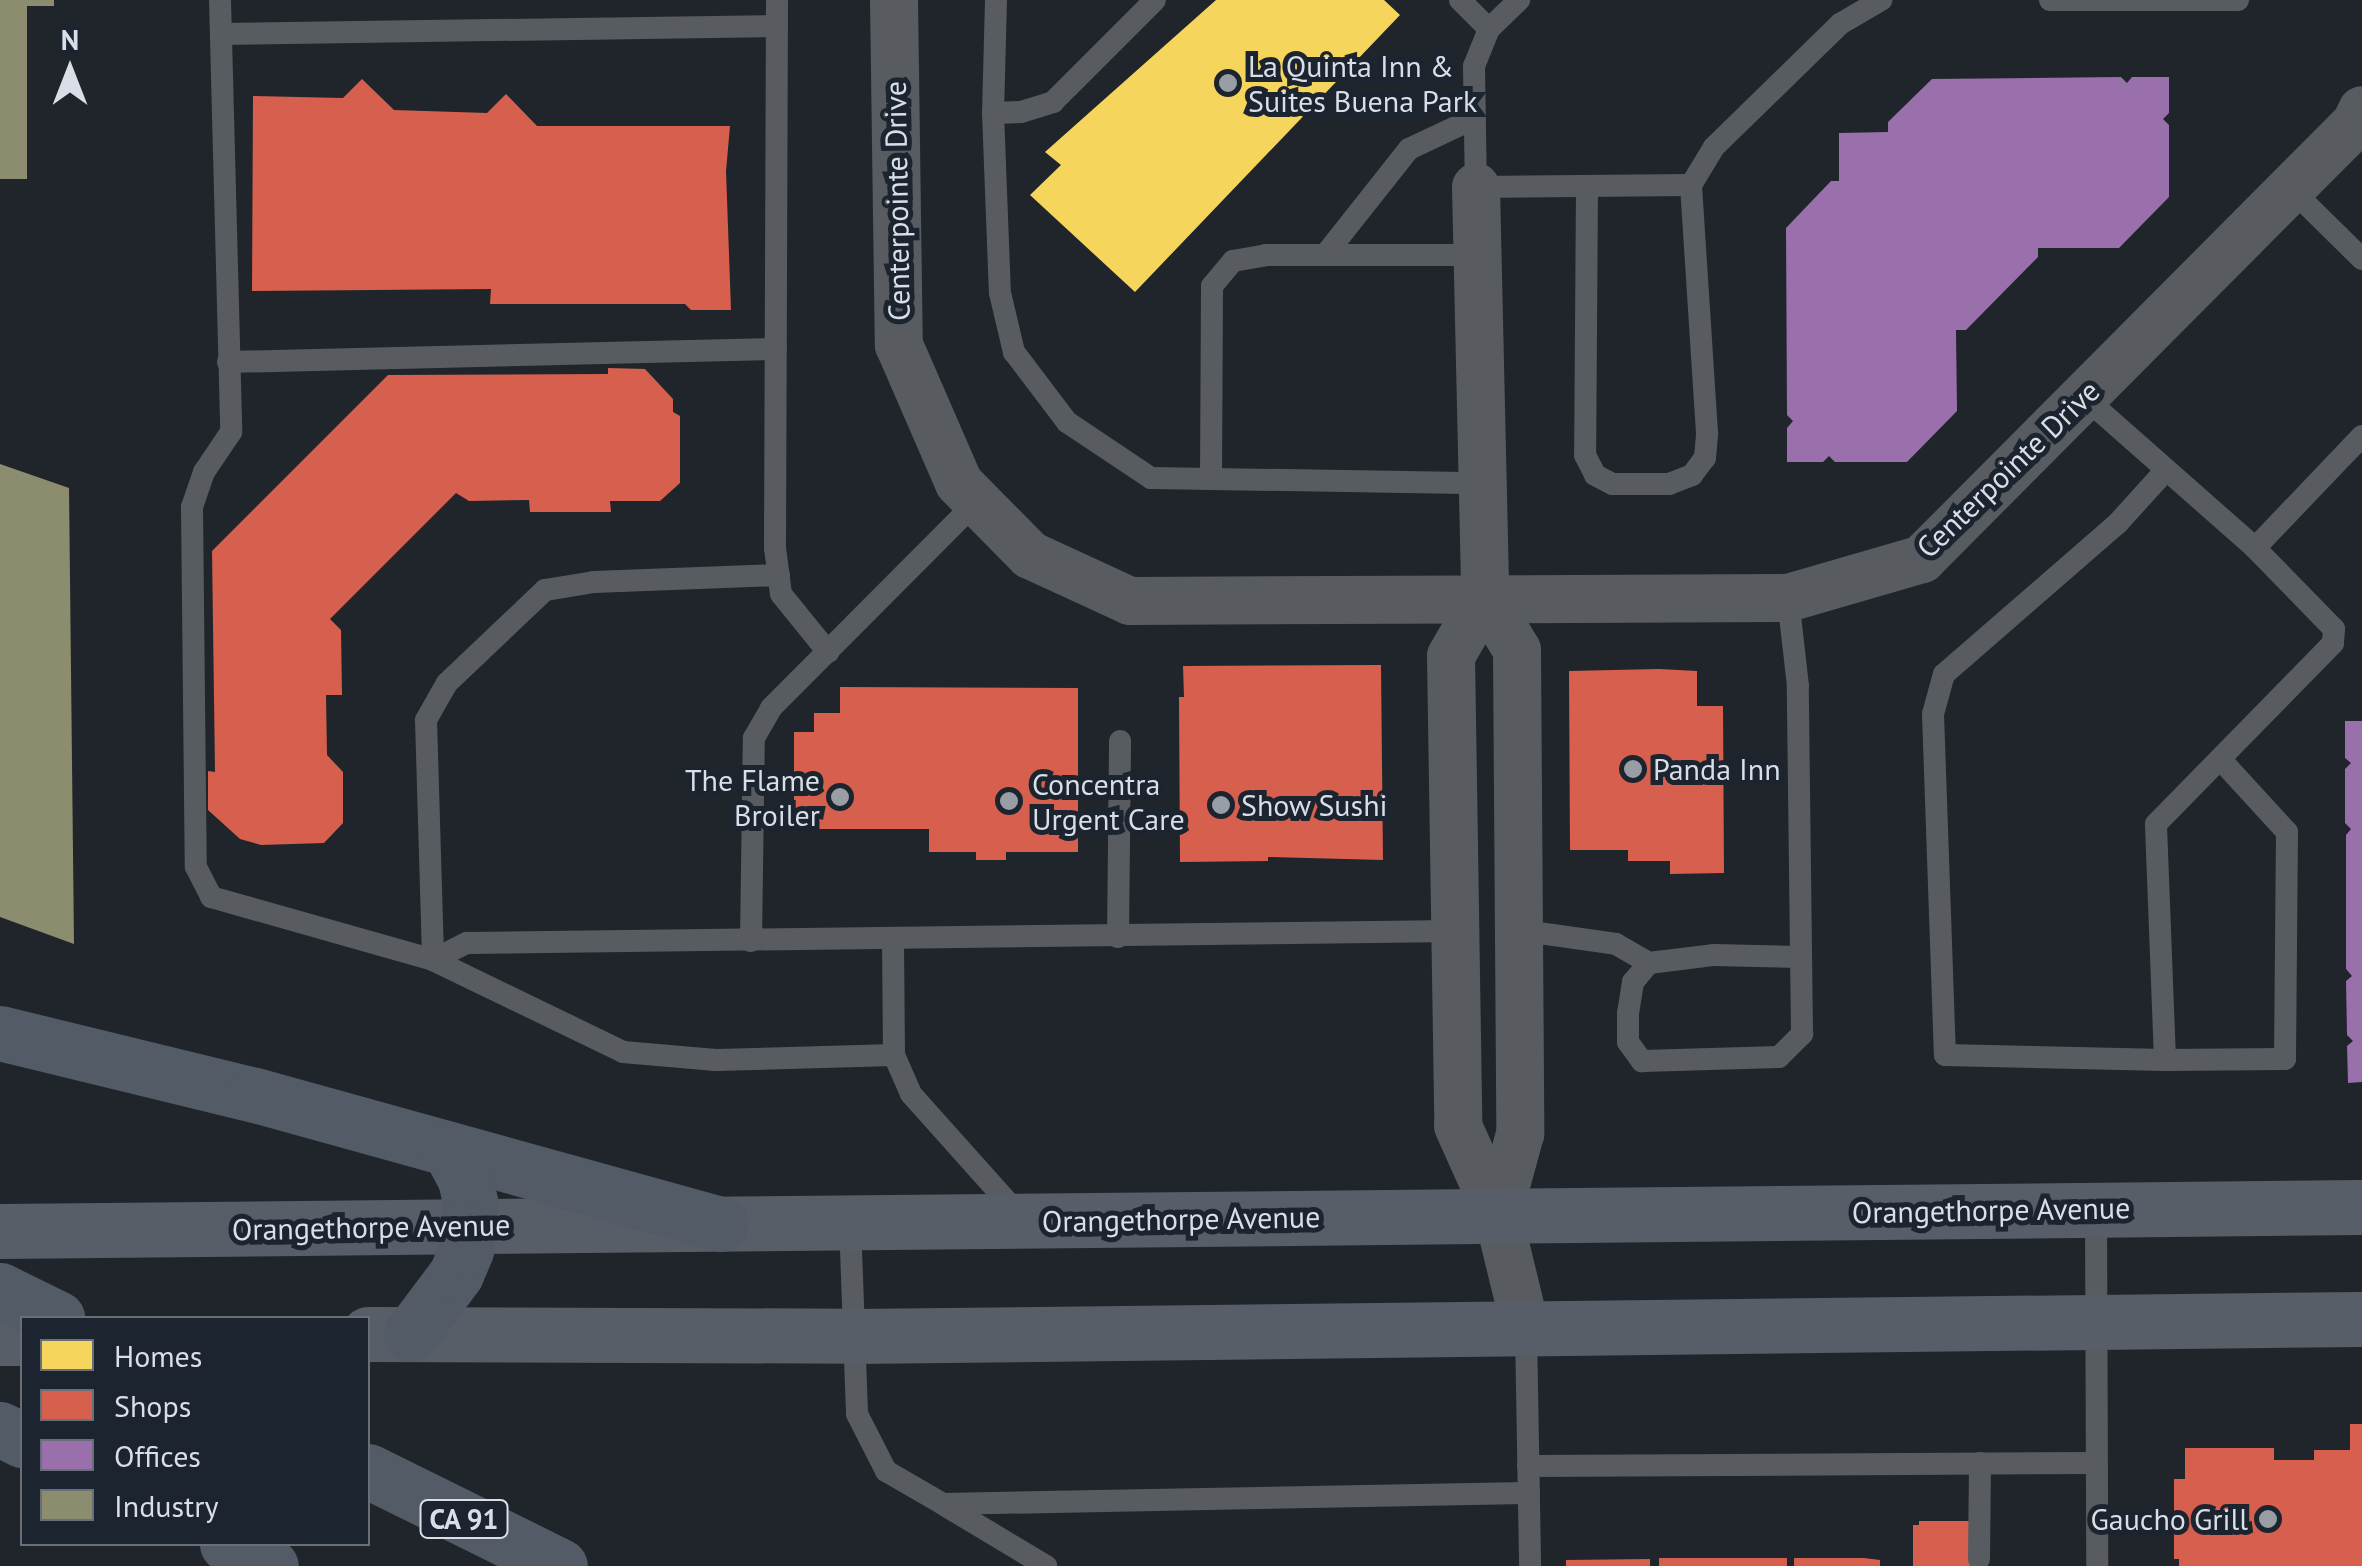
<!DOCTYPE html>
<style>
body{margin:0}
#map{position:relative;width:2362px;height:1566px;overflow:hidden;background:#20252b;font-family:"PT Sans",sans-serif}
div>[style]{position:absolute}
.homes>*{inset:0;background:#f6d55c}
.shops>*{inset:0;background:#d6604d;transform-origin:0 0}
.offices>*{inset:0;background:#9970ab}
.industry>*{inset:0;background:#8c8c6e}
.lane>*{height:22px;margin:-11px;padding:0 11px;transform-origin:11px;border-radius:11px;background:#585c61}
.street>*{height:48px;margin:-24px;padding:0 24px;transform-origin:24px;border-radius:24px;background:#585c61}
.primary>*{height:55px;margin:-27.5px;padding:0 27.5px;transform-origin:27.5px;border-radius:27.5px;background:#575e67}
.highway>*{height:55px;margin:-27.5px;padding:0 27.5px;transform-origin:27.5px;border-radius:27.5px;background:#535b66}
.dots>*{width:28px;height:28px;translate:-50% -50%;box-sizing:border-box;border:5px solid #1c242f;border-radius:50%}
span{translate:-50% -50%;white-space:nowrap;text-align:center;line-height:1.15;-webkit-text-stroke:10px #1c242f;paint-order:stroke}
.shield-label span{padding:2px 8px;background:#1c242f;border:2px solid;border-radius:8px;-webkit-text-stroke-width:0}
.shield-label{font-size:28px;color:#dadfe7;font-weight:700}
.poi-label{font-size:30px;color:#dadfe7}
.left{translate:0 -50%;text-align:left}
.right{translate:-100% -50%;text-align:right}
.street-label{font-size:30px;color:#dadfe7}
.legend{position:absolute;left:20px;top:1316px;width:350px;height:230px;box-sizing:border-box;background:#1c242f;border:2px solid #686f79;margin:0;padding:12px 18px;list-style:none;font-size:30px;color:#dadfe7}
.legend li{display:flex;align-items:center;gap:20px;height:50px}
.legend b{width:50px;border:2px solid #686f79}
.north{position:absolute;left:20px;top:20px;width:100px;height:100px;-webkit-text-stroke:8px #1c242f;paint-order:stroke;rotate:0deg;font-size:28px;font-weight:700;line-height:40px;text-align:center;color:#dadfe7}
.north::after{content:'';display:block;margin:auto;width:35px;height:45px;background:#dadfe7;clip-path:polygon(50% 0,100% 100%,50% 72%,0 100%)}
</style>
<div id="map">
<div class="homes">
<i style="clip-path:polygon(1216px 0,1384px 0,1400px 15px,1135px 292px,1030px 195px,1061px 165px,1045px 152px)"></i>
</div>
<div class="shops">
<i style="clip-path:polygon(362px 79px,394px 110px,487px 113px,506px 94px,537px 126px,730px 126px,726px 171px,731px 310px,691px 310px,685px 304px,490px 304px,491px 289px,252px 291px,253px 96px,343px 98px)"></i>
<i style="clip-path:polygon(608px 368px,645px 369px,673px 399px,673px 412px,680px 416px,680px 483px,660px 501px,610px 501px,611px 512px,530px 512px,529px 500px,469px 501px,456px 493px,330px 619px,341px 630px,342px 695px,326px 695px,327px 755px,343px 772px,343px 823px,324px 843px,261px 845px,240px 839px,208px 810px,208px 771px,215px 772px,212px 551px,388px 375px,608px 374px)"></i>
<i style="clip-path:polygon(1381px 665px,1383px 860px,1268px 857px,1268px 861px,1180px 862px,1179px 697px,1184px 697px,1183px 666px)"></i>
<i style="clip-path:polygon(1659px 669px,1697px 671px,1697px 706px,1723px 706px,1724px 873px,1670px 874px,1670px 861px,1628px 861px,1628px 850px,1570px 850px,1569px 671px)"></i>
<i style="clip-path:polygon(840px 687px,1078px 688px,1078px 852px,1006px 852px,1006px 860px,976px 860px,976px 852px,929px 852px,929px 829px,794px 829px,794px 732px,814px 732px,814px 713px,840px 713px)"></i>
<i style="clip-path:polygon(2350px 1424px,2362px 1424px,2362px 1566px,2179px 1566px,2179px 1559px,2174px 1559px,2174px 1479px,2185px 1479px,2185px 1448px,2274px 1448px,2274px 1460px,2314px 1460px,2314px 1450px,2350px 1450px)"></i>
<i style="clip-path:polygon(1919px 1521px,1970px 1521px,1986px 1566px,1913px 1566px,1913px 1525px,1919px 1525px)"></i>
<i style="left:1787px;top:1558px;width:8px;height:128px;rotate:90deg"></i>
<i style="clip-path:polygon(1794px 1558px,1864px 1558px,1880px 1560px,1880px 1566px,1794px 1566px)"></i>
<i style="clip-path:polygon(1650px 1559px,1650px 1566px,1566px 1566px,1566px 1560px)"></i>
</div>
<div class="offices">
<i style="clip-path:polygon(2121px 77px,2127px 83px,2132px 77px,2169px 77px,2169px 113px,2163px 119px,2169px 125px,2169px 197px,2119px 248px,2038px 248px,2038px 257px,1966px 330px,1956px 330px,1957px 411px,1907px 462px,1835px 462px,1829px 456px,1823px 462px,1787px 462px,1787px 428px,1793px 421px,1787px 415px,1786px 228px,1831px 181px,1839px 181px,1839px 133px,1888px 132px,1888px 122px,1932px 79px)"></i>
<i style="clip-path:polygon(2345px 721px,2362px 721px,2362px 1082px,2348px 1083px,2347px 1046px,2353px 1041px,2347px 1035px,2346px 981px,2352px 976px,2346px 969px,2346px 835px,2351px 829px,2345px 823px,2345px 769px,2351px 763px,2345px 758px)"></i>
</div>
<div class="industry">
<i style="clip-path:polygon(0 0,54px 0,54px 6px,27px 6px,27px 179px,0 179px)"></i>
<i style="clip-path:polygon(0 464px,69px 488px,74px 944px,0 917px)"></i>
</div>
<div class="lane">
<i style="left:220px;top:0;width:432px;rotate:88.5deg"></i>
<i style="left:231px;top:432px;width:48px;rotate:124deg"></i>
<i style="left:204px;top:472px;width:37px;rotate:109deg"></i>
<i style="left:192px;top:507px;width:360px;rotate:89.4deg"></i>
<i style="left:196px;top:867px;width:34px;rotate:63deg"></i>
<i style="left:211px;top:897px;width:231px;rotate:15.8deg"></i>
<i style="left:433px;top:960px;width:211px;rotate:25.8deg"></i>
<i style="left:623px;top:1052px;width:93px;rotate:4.9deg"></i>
<i style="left:716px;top:1060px;width:178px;rotate:-1.6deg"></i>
<i style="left:777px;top:0;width:548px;rotate:90.21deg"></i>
<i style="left:775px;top:548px;width:46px;rotate:82.6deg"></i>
<i style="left:781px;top:594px;width:75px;rotate:51deg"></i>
<i style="left:996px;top:0;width:113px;rotate:91.5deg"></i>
<i style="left:993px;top:113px;width:180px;rotate:87.8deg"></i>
<i style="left:1000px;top:293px;width:61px;rotate:76.7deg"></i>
<i style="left:1014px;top:352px;width:88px;rotate:52.9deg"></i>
<i style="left:1067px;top:422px;width:101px;rotate:33.7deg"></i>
<i style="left:1151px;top:478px;width:329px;rotate:0.9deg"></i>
<i style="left:1460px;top:0;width:41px;rotate:45deg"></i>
<i style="left:1489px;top:29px;width:40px;rotate:112deg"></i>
<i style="left:1474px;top:66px;width:121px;rotate:89.1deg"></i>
<i style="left:1476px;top:187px;width:215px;rotate:-0.5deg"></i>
<i style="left:1691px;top:185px;width:44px;rotate:-58.8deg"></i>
<i style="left:1714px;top:147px;width:176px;rotate:-44.3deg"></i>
<i style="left:1840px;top:24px;width:48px;rotate:-30.3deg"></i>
<i style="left:2050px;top:0;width:188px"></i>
<i style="left:1489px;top:29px;width:42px;rotate:-44deg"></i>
<i style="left:221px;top:34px;width:556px;rotate:-0.82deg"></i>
<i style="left:993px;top:113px;width:28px;rotate:-2deg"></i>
<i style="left:1021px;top:112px;width:34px;rotate:-17deg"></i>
<i style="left:1053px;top:102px;width:144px;rotate:-45deg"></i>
<i style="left:1587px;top:186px;width:269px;rotate:90.4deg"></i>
<i style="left:1585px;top:455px;width:22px;rotate:63deg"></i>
<i style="left:1595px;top:475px;width:20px;rotate:27deg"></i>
<i style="left:1613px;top:484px;width:56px"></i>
<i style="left:1669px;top:484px;width:25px;rotate:-21deg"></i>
<i style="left:1692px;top:475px;width:21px;rotate:-53deg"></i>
<i style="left:1705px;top:458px;width:25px;rotate:-85deg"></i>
<i style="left:1707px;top:433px;width:249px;rotate:-93.7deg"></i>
<i style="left:2291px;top:189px;width:100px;rotate:44.6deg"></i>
<i style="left:1325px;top:255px;width:135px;rotate:-51.6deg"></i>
<i style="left:1409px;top:149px;width:73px;rotate:-25.2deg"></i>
<i style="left:228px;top:362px;width:548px;rotate:-1.36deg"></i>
<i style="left:2084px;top:397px;width:228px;rotate:41.4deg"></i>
<i style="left:2255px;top:548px;width:155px;rotate:-46.3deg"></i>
<i style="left:2166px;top:470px;width:72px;rotate:132.2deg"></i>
<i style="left:2118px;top:523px;width:230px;rotate:139deg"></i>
<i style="left:1944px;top:674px;width:41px;rotate:105.4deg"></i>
<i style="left:1933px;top:714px;width:341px;rotate:88deg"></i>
<i style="left:1945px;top:1055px;width:220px;rotate:1.3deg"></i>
<i style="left:2165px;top:1060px;width:236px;rotate:-92.2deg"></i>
<i style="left:2156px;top:824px;width:253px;rotate:-45.6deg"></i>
<i style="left:2333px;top:643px;width:14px;rotate:-86deg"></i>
<i style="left:2334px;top:629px;width:113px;rotate:-134.3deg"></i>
<i style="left:1211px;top:479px;width:193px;rotate:-89.7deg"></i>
<i style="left:1212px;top:286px;width:33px;rotate:-50deg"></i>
<i style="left:1233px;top:261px;width:34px;rotate:-10deg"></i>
<i style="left:1266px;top:255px;width:211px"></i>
<i style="left:779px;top:575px;width:185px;rotate:177.8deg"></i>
<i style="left:594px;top:582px;width:50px;rotate:170.7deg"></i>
<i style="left:545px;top:590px;width:135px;rotate:136.5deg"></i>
<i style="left:447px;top:683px;width:43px;rotate:119.6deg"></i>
<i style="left:426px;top:720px;width:240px;rotate:88.3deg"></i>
<i style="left:433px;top:960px;width:38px;rotate:-27deg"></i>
<i style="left:467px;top:943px;width:989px;rotate:-0.7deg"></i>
<i style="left:1518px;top:930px;width:99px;rotate:8.1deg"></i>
<i style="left:1616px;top:944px;width:38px;rotate:30deg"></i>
<i style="left:1649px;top:963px;width:64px;rotate:-7.1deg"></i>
<i style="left:1713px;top:955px;width:88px;rotate:1.3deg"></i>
<i style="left:1118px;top:937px;width:196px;rotate:-89.4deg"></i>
<i style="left:893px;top:940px;width:115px;rotate:89.5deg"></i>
<i style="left:894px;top:1055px;width:43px;rotate:66.4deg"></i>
<i style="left:911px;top:1094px;width:162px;rotate:48.2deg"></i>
<i style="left:751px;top:941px;width:203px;rotate:-89.2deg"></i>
<i style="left:754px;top:738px;width:34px;rotate:-60deg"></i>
<i style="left:771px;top:708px;width:292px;rotate:-45.1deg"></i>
<i style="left:1649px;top:963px;width:25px;rotate:130deg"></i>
<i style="left:1633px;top:982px;width:31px;rotate:99deg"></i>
<i style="left:1628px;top:1013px;width:29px;rotate:90deg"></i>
<i style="left:1628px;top:1042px;width:24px;rotate:54deg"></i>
<i style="left:1642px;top:1061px;width:137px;rotate:-1.7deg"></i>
<i style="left:1779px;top:1057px;width:33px;rotate:-45deg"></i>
<i style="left:1802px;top:1034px;width:348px;rotate:-90.7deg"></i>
<i style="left:1798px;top:686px;width:89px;rotate:-96.5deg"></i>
<i style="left:2165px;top:1060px;width:120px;rotate:-0.5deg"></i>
<i style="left:2285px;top:1059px;width:227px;rotate:-89.5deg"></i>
<i style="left:2287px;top:832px;width:99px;rotate:-132.5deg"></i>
<i style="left:2096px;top:1210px;width:356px;rotate:89.8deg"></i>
<i style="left:850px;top:1222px;width:192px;rotate:87.9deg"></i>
<i style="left:857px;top:1414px;width:64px;rotate:63deg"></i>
<i style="left:886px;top:1471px;width:66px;rotate:30.1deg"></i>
<i style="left:943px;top:1504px;width:586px;rotate:-1.08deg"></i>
<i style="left:1526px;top:1330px;width:236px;rotate:89deg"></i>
<i style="left:1528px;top:1466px;width:568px;rotate:-0.3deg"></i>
<i style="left:946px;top:1506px;width:117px;rotate:31deg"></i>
<i style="left:1979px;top:1559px;width:96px;rotate:-89.4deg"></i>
</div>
<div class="street">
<i style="left:894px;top:0;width:345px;rotate:89.2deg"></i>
<i style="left:899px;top:345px;width:150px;rotate:66.5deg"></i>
<i style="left:959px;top:483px;width:101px;rotate:45.4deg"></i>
<i style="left:1030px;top:555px;width:110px;rotate:24.7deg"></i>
<i style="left:1130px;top:601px;width:658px;rotate:-0.26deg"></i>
<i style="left:1788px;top:598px;width:140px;rotate:-16.2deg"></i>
<i style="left:1922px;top:559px;width:615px;rotate:-45.13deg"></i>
<i style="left:2356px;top:123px;width:14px;rotate:-65deg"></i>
<i style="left:1476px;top:187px;width:410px;rotate:88.7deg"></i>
<i style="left:1485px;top:597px;width:62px;rotate:58.9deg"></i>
<i style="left:1517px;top:650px;width:484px;rotate:89.6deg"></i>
<i style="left:1520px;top:1134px;width:84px;rotate:105.2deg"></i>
<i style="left:1485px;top:597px;width:68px;rotate:120deg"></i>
<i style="left:1451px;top:656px;width:470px;rotate:89.1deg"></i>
<i style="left:1458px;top:1126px;width:98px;rotate:65.8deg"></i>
<i style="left:1498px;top:1215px;width:118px;rotate:76.3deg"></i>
</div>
<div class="primary">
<i style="left:0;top:1231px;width:2362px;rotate:-0.58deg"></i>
<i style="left:368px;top:1334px;width:485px;rotate:0.2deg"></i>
<i style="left:853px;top:1336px;width:1509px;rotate:-0.65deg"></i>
<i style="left:0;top:1338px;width:22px"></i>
</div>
<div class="highway">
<i style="left:0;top:1033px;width:262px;rotate:13.7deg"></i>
<i style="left:255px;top:1095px;width:483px;rotate:15.5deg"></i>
<i style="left:0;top:1290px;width:64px;rotate:26.2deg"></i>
<i style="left:411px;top:1334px;width:75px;rotate:-53.1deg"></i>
<i style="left:456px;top:1274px;width:26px;rotate:-67deg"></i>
<i style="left:466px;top:1250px;width:49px;rotate:-85.3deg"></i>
<i style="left:470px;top:1201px;width:23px;rotate:-103deg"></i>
<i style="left:465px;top:1179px;width:34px;rotate:-118deg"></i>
<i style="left:0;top:1429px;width:25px;rotate:27deg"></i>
<i style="left:368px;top:1471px;width:214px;rotate:26.3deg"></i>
<i style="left:227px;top:1544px;width:49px;rotate:26.6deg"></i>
</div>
<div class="dots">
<i style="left:1228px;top:83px;background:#999ea5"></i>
<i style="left:1633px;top:769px;background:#999ea5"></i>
<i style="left:840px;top:797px;background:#999ea5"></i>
<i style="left:1009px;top:801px;background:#999ea5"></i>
<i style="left:1221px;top:805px;background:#999ea5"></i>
<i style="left:2268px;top:1519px;background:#999ea5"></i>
</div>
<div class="shield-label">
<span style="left:464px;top:1519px">CA 91</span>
</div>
<div class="poi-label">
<span class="left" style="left:1248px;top:83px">La Quinta Inn &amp;<br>Suites Buena Park</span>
<span class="left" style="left:1653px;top:769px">Panda Inn</span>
<span class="right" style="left:820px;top:797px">The Flame<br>Broiler</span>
<span class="left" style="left:1032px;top:801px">Concentra<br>Urgent Care</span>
<span class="left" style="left:1241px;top:805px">Show Sushi</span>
<span class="right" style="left:2248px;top:1519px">Gaucho Grill</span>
</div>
<div class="street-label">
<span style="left:897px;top:201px;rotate:-91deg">Centerpointe Drive</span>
<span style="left:2008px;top:469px;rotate:-44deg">Centerpointe Drive</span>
<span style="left:1991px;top:1210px;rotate:-1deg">Orangethorpe Avenue</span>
<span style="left:1181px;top:1219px;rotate:-1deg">Orangethorpe Avenue</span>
<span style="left:371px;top:1227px;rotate:-1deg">Orangethorpe Avenue</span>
</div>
<ul class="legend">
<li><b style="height:28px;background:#f6d55c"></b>Homes</li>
<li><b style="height:28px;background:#d6604d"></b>Shops</li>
<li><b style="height:28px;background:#9970ab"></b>Offices</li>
<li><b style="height:28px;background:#8c8c6e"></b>Industry</li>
</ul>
<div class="north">N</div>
</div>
